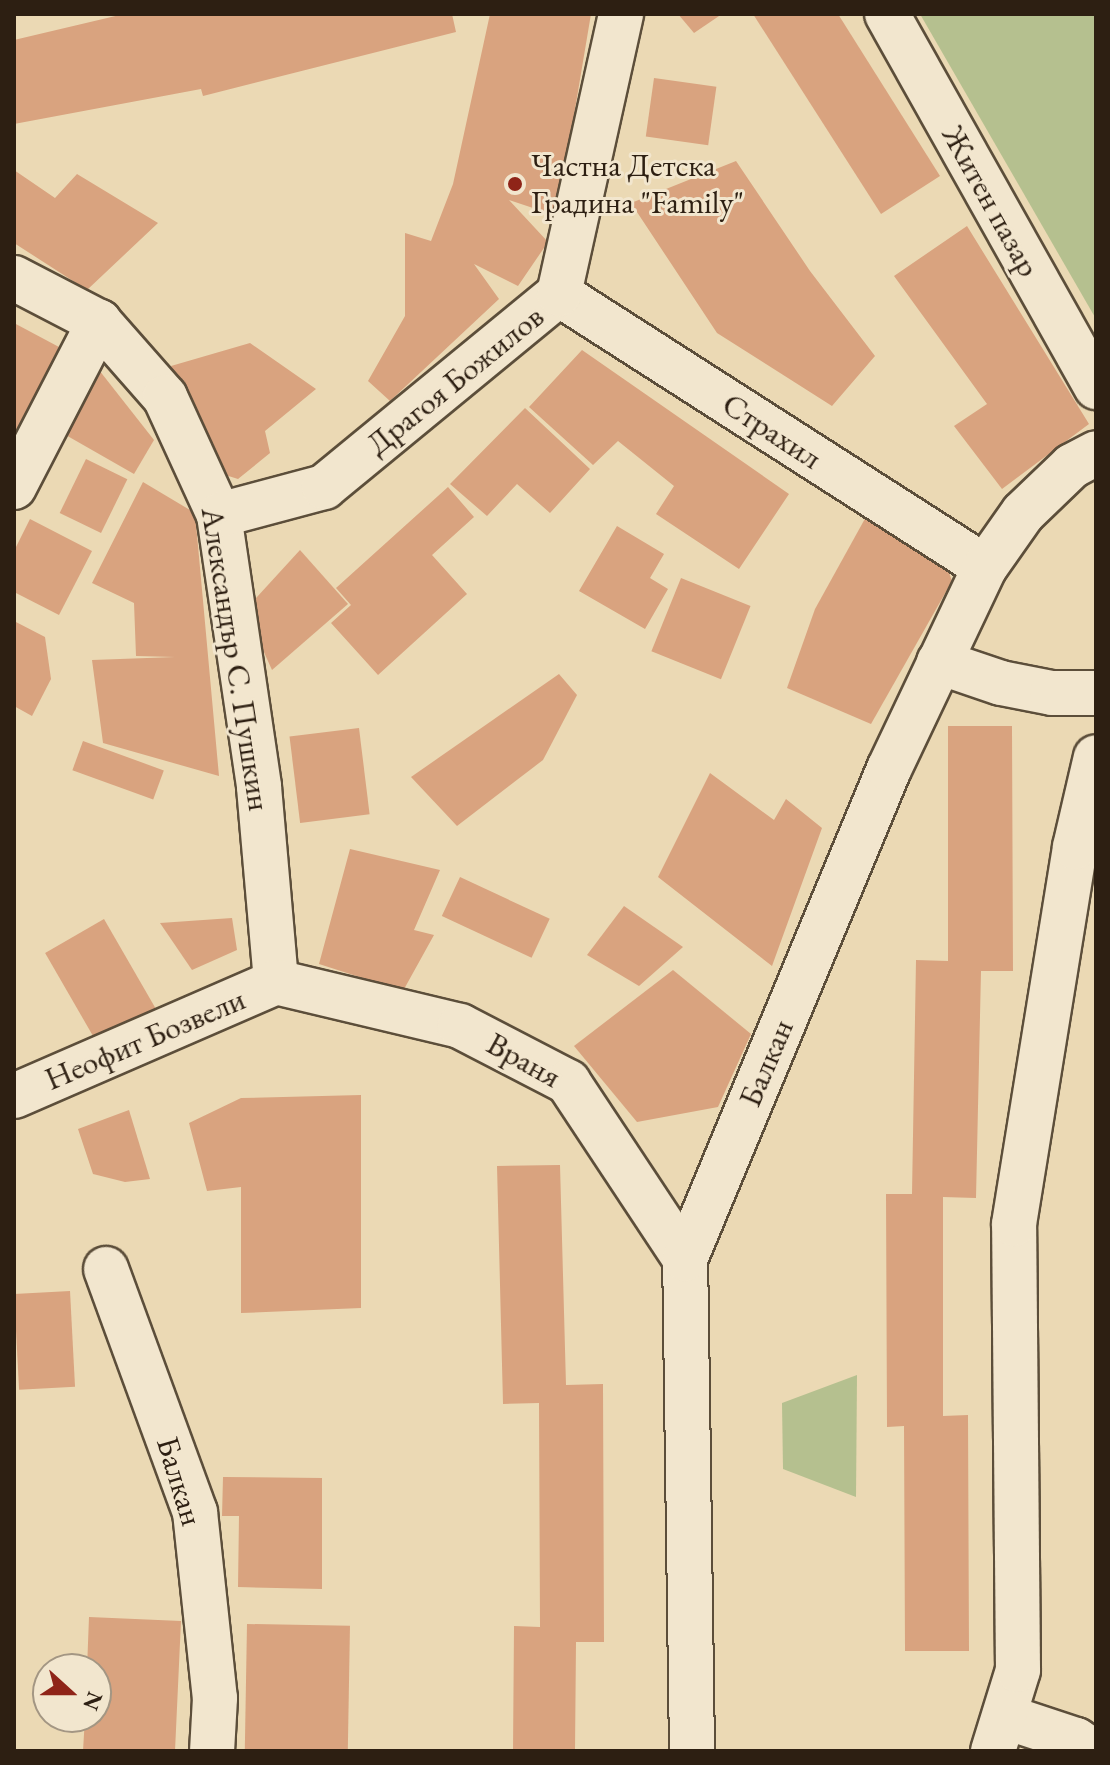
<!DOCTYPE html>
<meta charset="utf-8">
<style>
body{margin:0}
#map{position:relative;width:1110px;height:1765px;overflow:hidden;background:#ebd9b4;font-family:"EB Garamond",serif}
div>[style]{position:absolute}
.green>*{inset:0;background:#b5c08f}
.building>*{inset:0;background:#d9a37f;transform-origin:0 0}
.roads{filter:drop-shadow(2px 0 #5c4e3a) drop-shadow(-2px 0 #5c4e3a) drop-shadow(0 2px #5c4e3a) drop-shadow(0 -2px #5c4e3a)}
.minor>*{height:44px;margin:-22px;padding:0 22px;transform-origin:22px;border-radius:22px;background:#f2e6ce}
.dots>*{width:22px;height:22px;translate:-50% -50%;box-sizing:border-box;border:4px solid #f2e6ce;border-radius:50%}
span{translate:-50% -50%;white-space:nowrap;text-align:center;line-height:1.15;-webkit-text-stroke:6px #f2e6ce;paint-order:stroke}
.poi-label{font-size:32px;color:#2d1f12}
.left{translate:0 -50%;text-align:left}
.street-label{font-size:32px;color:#2d1f12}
.frame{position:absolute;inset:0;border:16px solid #2d1f12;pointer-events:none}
.north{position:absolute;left:32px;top:1653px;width:80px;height:80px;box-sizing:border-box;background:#f2e6ce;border:2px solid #a39683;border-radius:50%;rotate:111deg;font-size:22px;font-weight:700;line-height:32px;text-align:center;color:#2d1f12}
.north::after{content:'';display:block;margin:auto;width:28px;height:36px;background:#8f2418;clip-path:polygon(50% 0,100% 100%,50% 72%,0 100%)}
</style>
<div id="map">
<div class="green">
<i style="clip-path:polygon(920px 14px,1096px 14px,1096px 319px)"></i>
<i style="clip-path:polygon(857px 1375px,856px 1497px,783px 1469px,782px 1403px)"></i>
</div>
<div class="building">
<i style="clip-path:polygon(124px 14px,452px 14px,456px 32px,203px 96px,201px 89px,14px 124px,14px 40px)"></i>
<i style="clip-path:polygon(490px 14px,591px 14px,557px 216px,509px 200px,548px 242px,518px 286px,474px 264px,499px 299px,390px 401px,368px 381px,405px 316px,405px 233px,431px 241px,453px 184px)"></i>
<i style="clip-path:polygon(678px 14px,722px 14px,694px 33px)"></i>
<i style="clip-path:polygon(753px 14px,838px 14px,940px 176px,881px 214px)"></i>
<i style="left:654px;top:78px;width:63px;height:59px;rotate:8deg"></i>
<i style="clip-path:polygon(736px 161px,810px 271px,875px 356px,832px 406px,717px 333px,631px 203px)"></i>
<i style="clip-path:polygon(14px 170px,55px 198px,77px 174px,158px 223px,87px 290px,14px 243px)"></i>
<i style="clip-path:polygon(967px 226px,1089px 424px,1002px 489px,954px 426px,987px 404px,894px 276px)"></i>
<i style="clip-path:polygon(14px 323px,59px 347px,14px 436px)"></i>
<i style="clip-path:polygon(250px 343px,316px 389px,265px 431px,270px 453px,238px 479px,219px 473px,171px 366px)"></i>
<i style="clip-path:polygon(582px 350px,789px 494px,739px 569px,656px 514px,674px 486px,618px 441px,593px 465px,529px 407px)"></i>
<i style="clip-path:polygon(99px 370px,154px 440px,134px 474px,64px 434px)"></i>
<i style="clip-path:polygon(525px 408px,590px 469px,550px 513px,517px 484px,487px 516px,450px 484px)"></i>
<i style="left:86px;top:459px;width:46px;height:60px;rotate:26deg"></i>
<i style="clip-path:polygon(143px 482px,195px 513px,219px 776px,103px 743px,92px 660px,175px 657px,136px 656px,134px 603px,92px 583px)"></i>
<i style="clip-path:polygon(448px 487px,474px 517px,432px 555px,467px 594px,378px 675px,331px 623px,351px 605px,336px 588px)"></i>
<i style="clip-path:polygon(872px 506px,941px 550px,952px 581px,871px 724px,787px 688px,815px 609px)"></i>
<i style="clip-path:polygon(30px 519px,92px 551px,59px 615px,14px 592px,14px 551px)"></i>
<i style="clip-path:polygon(617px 526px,664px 554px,650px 578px,668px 589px,645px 629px,579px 591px)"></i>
<i style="clip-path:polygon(300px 550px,348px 604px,272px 670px,245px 610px)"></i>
<i style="left:681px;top:578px;width:75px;height:79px;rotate:22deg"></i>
<i style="clip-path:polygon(14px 621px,45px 637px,51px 679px,32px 716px,14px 706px)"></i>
<i style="clip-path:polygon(559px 674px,577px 695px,543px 760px,457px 826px,411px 777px)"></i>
<i style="clip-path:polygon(948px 726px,1012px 726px,1013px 971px,981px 971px,976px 1198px,943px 1197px,943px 1416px,968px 1415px,969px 1651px,905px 1651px,904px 1426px,887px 1427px,886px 1194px,912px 1194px,916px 960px,948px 961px)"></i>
<i style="left:359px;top:728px;width:87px;height:70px;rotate:83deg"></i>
<i style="left:83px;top:741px;width:86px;height:31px;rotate:20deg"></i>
<i style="clip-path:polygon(710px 773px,774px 820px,786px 799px,822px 828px,772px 966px,658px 877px)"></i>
<i style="clip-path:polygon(350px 849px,440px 870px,414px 930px,434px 935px,403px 991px,319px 964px)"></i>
<i style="left:460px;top:877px;width:99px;height:43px;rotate:25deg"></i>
<i style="clip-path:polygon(624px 906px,683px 947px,639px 986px,587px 955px)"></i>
<i style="clip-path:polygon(232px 918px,237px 950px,192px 970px,160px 923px)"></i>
<i style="left:104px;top:919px;width:103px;height:68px;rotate:60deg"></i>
<i style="clip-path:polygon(673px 970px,751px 1034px,718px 1107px,637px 1122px,574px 1046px)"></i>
<i style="clip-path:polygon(361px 1095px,361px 1308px,241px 1313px,241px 1187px,207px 1191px,189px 1123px,241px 1098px)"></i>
<i style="clip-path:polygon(129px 1110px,150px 1179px,125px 1182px,93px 1174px,78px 1129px)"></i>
<i style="clip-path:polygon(560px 1165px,566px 1385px,603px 1384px,604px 1642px,576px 1642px,575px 1751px,513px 1751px,514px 1626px,540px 1627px,539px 1403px,503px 1404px,497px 1166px)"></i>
<i style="left:70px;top:1291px;width:96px;height:56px;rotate:87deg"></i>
<i style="clip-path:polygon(223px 1477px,322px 1478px,322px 1589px,238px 1587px,239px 1516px,222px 1516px)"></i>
<i style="clip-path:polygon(89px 1617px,181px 1621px,175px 1751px,83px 1751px,85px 1717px,96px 1717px,96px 1669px,87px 1669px)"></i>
<i style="left:247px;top:1624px;width:103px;height:127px;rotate:1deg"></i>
</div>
<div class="roads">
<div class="minor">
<i style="left:887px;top:14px;width:428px;rotate:60.7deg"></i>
<i style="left:14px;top:278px;width:96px;rotate:27.4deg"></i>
<i style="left:99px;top:322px;width:100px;rotate:48.7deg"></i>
<i style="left:165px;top:397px;width:130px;rotate:65.4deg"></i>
<i style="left:219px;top:515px;width:275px;rotate:81.6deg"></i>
<i style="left:259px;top:787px;width:196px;rotate:85deg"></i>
<i style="left:559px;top:294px;width:506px;rotate:32.65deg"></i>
<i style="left:14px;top:487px;width:186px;rotate:-62.7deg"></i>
<i style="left:219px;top:515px;width:109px;rotate:-14.9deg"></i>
<i style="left:324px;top:487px;width:304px;rotate:-39.4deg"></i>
<i style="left:559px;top:294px;width:287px;rotate:-77.5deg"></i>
<i style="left:939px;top:662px;width:65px;rotate:18.7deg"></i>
<i style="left:1001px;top:683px;width:52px;rotate:11.1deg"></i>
<i style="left:1052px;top:693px;width:44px"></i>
<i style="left:276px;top:982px;width:189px;rotate:13.4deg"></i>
<i style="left:460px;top:1026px;width:122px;rotate:27.4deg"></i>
<i style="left:568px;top:1082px;width:212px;rotate:56.5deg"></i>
<i style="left:14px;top:1096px;width:286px;rotate:-23.5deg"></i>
<i style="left:106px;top:1269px;width:259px;rotate:69.9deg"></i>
<i style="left:195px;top:1512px;width:187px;rotate:83.9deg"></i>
<i style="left:215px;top:1698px;width:53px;rotate:93.2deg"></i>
<i style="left:1006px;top:1717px;width:74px;rotate:18.2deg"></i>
<i style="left:1076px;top:1740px;width:20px;rotate:33deg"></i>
<i style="left:692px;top:1751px;width:492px;rotate:-90.8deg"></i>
<i style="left:685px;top:1259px;width:531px;rotate:-67.4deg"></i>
<i style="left:889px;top:769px;width:224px;rotate:-64.6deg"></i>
<i style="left:985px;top:567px;width:66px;rotate:-54.9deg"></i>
<i style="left:1023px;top:513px;width:68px;rotate:-43.8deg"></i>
<i style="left:1072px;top:466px;width:27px;rotate:-28deg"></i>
<i style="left:993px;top:1751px;width:85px;rotate:-72.8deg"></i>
<i style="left:1018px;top:1670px;width:446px;rotate:-90.5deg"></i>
<i style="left:1014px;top:1224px;width:382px;rotate:-80.8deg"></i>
<i style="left:1075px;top:847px;width:92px;rotate:-76.9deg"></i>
</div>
</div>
<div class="dots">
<i style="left:515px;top:184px;background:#8f2418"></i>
</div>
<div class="poi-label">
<span class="left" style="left:531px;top:184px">Частна Детска<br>Градина "Family"</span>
</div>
<div class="street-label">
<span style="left:991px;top:201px;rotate:61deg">Житен пазар</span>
<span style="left:455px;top:380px;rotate:-39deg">Драгоя Божилов</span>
<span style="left:772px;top:431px;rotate:33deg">Страхил</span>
<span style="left:236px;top:659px;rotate:81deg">Александър С. Пушкин</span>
<span style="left:145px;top:1039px;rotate:-23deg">Неофит Бозвели</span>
<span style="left:524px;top:1060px;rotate:29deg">Враня</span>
<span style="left:766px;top:1063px;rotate:-67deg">Балкан</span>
<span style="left:180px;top:1481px;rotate:73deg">Балкан</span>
</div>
<div class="frame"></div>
<div class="north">N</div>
</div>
